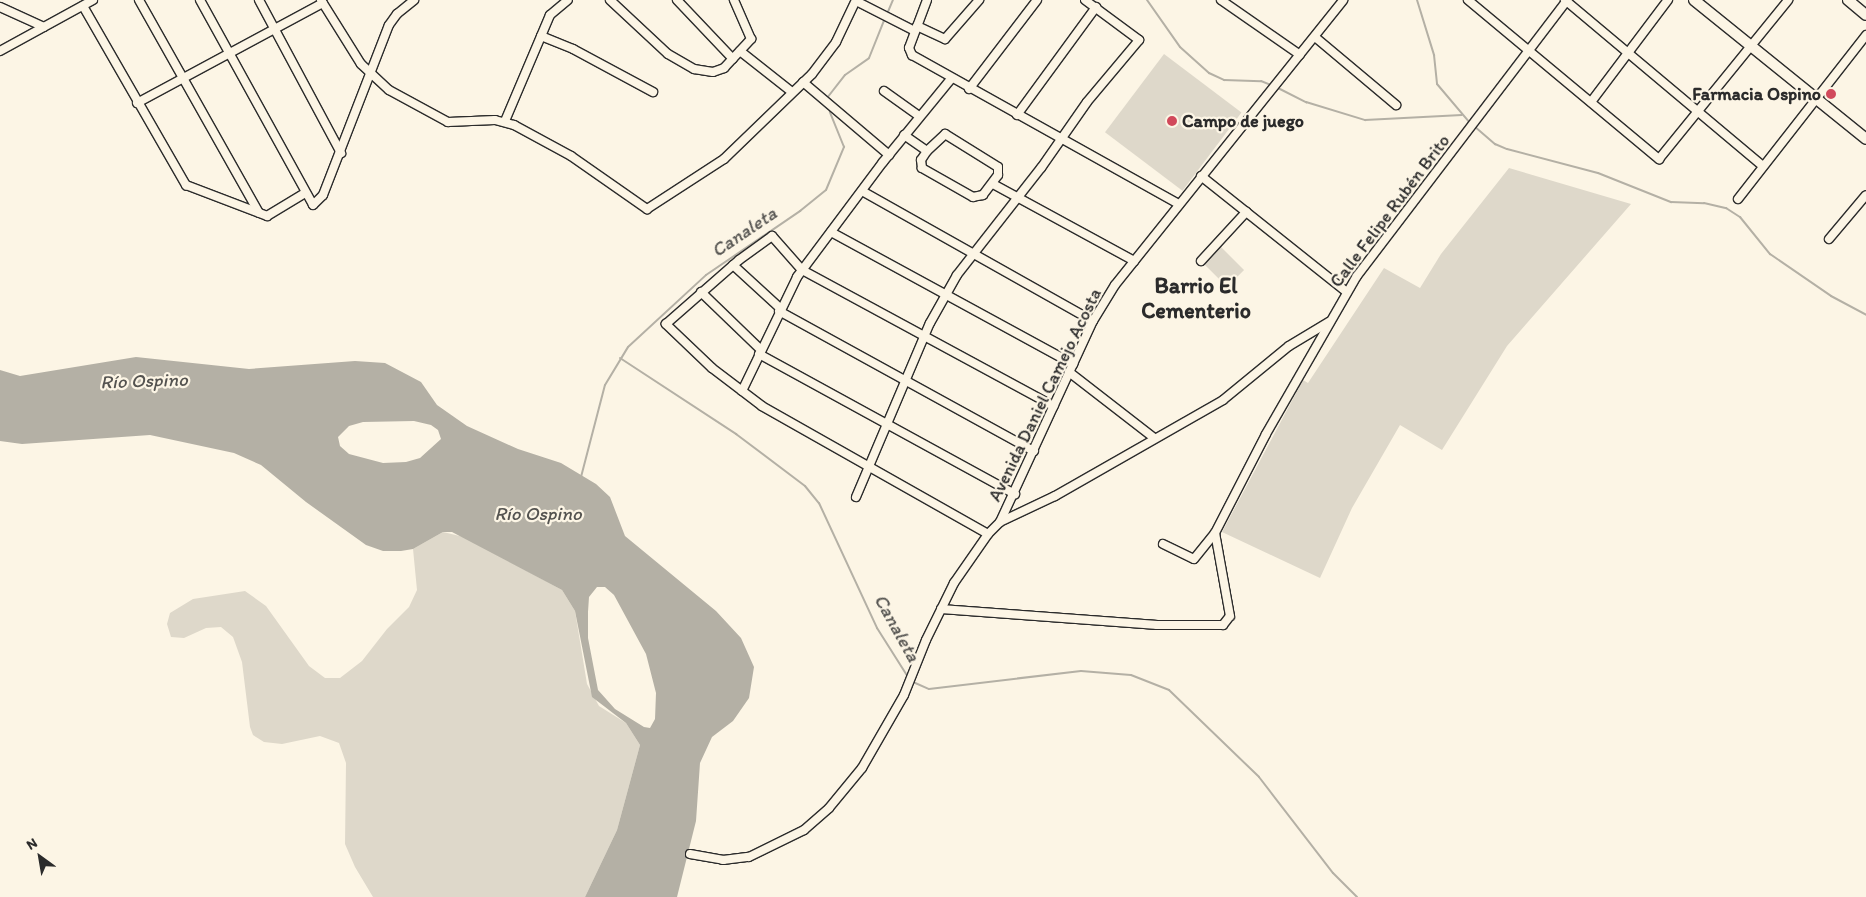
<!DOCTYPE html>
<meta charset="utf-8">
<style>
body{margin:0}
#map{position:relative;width:1866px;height:897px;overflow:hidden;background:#fcf5e5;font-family:Itim,sans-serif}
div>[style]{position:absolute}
.green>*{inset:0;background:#ded8ca;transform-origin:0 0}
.water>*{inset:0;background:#b4b0a5}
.stream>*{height:2px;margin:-1px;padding:0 1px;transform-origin:1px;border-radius:1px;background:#b4b0a5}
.roads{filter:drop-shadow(1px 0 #2b2b2b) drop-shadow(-1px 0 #2b2b2b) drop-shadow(0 1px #2b2b2b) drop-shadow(0 -1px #2b2b2b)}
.street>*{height:8px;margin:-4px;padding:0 4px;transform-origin:4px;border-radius:4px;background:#fcf5e5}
.secondary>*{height:10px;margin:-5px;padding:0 5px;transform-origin:5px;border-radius:5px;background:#fcf5e5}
.dots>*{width:14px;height:14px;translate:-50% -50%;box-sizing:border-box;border:2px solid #fcf5e5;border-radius:50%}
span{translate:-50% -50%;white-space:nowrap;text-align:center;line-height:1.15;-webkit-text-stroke:4.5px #fcf5e5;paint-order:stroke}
.poi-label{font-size:18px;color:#2b2b2b;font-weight:700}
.right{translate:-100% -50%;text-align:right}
.left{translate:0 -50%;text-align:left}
.street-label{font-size:18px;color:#2b2b2b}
.water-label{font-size:19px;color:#545350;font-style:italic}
.district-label{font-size:22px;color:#2b2b2b;font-weight:700}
.north{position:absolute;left:15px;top:832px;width:50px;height:50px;-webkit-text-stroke:4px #fcf5e5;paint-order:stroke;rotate:328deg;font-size:14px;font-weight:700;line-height:20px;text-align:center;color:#2b2b2b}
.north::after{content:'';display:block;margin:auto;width:18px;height:22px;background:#2b2b2b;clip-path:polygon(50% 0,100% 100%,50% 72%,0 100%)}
</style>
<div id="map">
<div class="green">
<i style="left:1164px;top:54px;width:97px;height:98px;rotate:37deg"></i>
<i style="clip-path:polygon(1509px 168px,1631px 204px,1507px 346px,1442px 450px,1400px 425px,1352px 508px,1320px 578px,1222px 532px,1303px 380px,1308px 383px,1384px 268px,1420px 288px,1441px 254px)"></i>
<i style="left:1220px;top:246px;width:34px;height:24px;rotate:45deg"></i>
<i style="clip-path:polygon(443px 532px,464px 537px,562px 590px,575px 611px,587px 684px,599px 706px,626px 723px,640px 745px,617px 830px,585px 897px,373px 897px,355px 867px,345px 844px,346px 763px,339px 743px,320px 736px,282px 744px,264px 742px,253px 735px,250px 727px,242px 662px,233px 637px,221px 627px,206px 628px,184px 638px,171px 637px,167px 624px,170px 613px,193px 599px,245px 591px,266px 606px,309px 666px,325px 678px,340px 678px,362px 661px,387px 629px,409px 607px,417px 590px,413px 549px)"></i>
</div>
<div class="water">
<i style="clip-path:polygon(evenodd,136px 357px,249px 369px,355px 361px,385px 363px,421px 382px,437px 405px,467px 426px,518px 449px,561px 463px,596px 484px,610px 497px,625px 536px,716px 611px,741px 638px,754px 667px,749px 698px,733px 721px,712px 737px,700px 763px,696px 821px,677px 897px,585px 897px,617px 830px,640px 745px,626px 723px,592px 697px,575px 611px,562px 590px,452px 532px,443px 532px,413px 549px,401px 551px,383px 551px,366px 545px,306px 502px,261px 465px,234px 453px,150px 435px,22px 444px,0 441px,0 370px,20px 376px,136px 357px,414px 421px,431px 425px,438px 430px,441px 439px,420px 458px,406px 462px,383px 463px,349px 454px,340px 446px,338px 437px,349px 426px,363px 422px,414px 421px,136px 357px,597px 587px,605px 587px,614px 595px,646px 654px,656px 693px,655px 719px,650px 728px,644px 727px,615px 709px,598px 690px,588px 638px,588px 612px,589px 597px,597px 587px)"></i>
</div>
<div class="stream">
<i style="left:1147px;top:0;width:57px;rotate:54.9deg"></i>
<i style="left:1180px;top:47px;width:39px;rotate:42deg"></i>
<i style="left:1209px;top:73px;width:17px;rotate:25deg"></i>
<i style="left:1224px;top:80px;width:37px;rotate:2deg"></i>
<i style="left:1261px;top:81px;width:11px;rotate:22deg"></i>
<i style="left:1417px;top:0;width:58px;rotate:72.8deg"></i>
<i style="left:1434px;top:55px;width:29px;rotate:84deg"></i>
<i style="left:1437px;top:84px;width:51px;rotate:49.8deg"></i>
<i style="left:887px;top:14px;width:15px;rotate:-67deg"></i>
<i style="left:1276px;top:87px;width:34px;rotate:27deg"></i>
<i style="left:1306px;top:102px;width:62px;rotate:17deg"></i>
<i style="left:1365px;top:120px;width:97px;rotate:-3deg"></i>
<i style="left:827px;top:98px;width:29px;rotate:-52deg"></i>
<i style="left:845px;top:75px;width:29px;rotate:-35deg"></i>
<i style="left:869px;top:58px;width:43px;rotate:-68.2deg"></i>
<i style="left:1474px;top:126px;width:28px;rotate:41deg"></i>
<i style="left:1495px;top:144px;width:13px;rotate:23deg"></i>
<i style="left:1507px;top:149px;width:94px;rotate:14.8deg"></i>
<i style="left:1598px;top:173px;width:79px;rotate:21.7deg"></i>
<i style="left:1671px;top:202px;width:33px;rotate:2deg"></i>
<i style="left:1704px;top:203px;width:23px;rotate:13deg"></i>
<i style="left:1726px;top:208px;width:17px;rotate:33deg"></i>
<i style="left:1740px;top:217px;width:48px;rotate:51deg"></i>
<i style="left:1770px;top:254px;width:74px;rotate:34.5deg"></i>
<i style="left:1831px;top:296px;width:40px;rotate:28deg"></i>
<i style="left:620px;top:358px;width:139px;rotate:33.2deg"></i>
<i style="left:736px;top:434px;width:86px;rotate:37deg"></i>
<i style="left:805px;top:486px;width:22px;rotate:51deg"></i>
<i style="left:819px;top:503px;width:138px;rotate:65.1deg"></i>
<i style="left:877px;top:628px;width:58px;rotate:57.7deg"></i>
<i style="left:581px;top:477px;width:95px;rotate:-75.4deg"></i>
<i style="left:605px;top:385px;width:44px;rotate:-58.8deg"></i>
<i style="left:628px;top:347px;width:106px;rotate:-42.7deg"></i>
<i style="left:706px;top:275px;width:114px;rotate:-34.2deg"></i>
<i style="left:800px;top:211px;width:33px;rotate:-39deg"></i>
<i style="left:826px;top:190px;width:47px;rotate:-67.3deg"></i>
<i style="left:844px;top:147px;width:38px;rotate:-112deg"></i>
<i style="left:913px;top:682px;width:17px;rotate:24deg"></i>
<i style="left:929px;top:689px;width:153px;rotate:-6.8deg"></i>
<i style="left:1081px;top:671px;width:50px;rotate:4.6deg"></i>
<i style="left:1131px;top:675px;width:41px;rotate:21.5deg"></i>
<i style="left:1169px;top:690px;width:125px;rotate:44deg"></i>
<i style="left:1259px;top:777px;width:121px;rotate:52.4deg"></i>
<i style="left:1333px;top:873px;width:34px;rotate:45deg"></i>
</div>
<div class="roads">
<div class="street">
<i style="left:139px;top:0;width:244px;rotate:60.6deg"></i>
<i style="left:200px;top:0;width:234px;rotate:61.1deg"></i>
<i style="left:313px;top:205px;width:14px;rotate:-45deg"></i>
<i style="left:323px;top:195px;width:182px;rotate:-68.8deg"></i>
<i style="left:389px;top:25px;width:14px;rotate:-54deg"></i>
<i style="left:397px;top:14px;width:22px;rotate:-39deg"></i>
<i style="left:259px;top:0;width:174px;rotate:61.8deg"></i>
<i style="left:321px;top:0;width:75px;rotate:58deg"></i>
<i style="left:361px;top:64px;width:38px;rotate:43deg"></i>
<i style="left:389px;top:90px;width:67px;rotate:28.5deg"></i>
<i style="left:448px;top:122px;width:47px;rotate:-2.4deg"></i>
<i style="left:495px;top:120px;width:20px;rotate:15deg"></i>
<i style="left:514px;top:125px;width:65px;rotate:28.5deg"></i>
<i style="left:571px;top:156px;width:93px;rotate:34.9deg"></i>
<i style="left:647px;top:209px;width:92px;rotate:-33deg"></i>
<i style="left:724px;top:159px;width:122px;rotate:-44deg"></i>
<i style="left:812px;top:74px;width:40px;rotate:-53deg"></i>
<i style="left:836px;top:42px;width:47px;rotate:-64.5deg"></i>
<i style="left:610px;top:0;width:79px;rotate:43deg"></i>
<i style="left:668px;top:54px;width:30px;rotate:30deg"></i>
<i style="left:694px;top:69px;width:19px;rotate:9deg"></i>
<i style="left:713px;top:72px;width:12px;rotate:-20deg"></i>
<i style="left:724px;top:68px;width:40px;rotate:-47deg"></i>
<i style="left:751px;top:39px;width:43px;rotate:-113.6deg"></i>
<i style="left:677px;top:0;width:81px;rotate:46.5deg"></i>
<i style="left:927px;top:0;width:51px;rotate:110.6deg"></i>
<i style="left:909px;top:48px;width:8px;rotate:67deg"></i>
<i style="left:912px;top:55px;width:306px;rotate:29.2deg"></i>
<i style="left:1221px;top:0;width:96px;rotate:34.8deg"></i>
<i style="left:1468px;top:0;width:249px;rotate:39.8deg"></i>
<i style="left:1659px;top:159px;width:205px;rotate:-50.9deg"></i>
<i style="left:1565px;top:0;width:258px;rotate:40deg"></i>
<i style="left:856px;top:1px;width:66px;rotate:27deg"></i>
<i style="left:83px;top:6px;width:207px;rotate:60.1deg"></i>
<i style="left:186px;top:185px;width:87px;rotate:20.9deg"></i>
<i style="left:267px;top:216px;width:44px;rotate:-31.2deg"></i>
<i style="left:0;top:7px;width:48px;rotate:24.4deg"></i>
<i style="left:917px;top:26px;width:31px;rotate:25deg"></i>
<i style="left:945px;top:39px;width:52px;rotate:-48.9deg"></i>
<i style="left:541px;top:36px;width:35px;rotate:22deg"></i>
<i style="left:573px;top:49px;width:91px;rotate:28.3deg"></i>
<i style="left:1315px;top:37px;width:106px;rotate:40deg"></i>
<i style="left:0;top:51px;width:106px;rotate:-28.7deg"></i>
<i style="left:740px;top:51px;width:66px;rotate:38.3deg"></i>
<i style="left:803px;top:82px;width:113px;rotate:40.3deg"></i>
<i style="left:969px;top:89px;width:112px;rotate:-52.6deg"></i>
<i style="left:884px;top:91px;width:43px;rotate:35.5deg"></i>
<i style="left:1591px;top:102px;width:128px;rotate:-53deg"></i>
<i style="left:137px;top:103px;width:211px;rotate:-28.3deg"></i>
<i style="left:1017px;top:115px;width:134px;rotate:-53.8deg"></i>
<i style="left:505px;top:121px;width:115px;rotate:-67deg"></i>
<i style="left:550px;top:15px;width:23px;rotate:-40deg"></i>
<i style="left:945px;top:134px;width:62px;rotate:31.9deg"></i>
<i style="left:998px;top:167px;width:8px;rotate:90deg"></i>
<i style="left:998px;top:175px;width:25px;rotate:127deg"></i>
<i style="left:983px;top:195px;width:10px;rotate:169deg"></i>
<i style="left:973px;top:197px;width:59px;rotate:-150.4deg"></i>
<i style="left:922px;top:168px;width:8px;rotate:-97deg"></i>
<i style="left:921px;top:160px;width:11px;rotate:-56deg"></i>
<i style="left:927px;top:151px;width:25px;rotate:-43deg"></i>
<i style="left:904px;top:135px;width:28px;rotate:35deg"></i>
<i style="left:1201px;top:176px;width:186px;rotate:38.5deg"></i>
<i style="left:993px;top:184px;width:161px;rotate:28.6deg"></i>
<i style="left:862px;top:191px;width:265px;rotate:29.4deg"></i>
<i style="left:1738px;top:199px;width:208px;rotate:-52deg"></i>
<i style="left:831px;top:232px;width:276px;rotate:28.6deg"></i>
<i style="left:1829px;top:239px;width:57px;rotate:-49.9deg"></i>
<i style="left:1201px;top:261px;width:67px;rotate:-47.4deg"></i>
<i style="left:733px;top:265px;width:64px;rotate:42.5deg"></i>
<i style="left:701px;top:292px;width:83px;rotate:44deg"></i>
<i style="left:779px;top:311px;width:291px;rotate:28.8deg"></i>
<i style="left:759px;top:354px;width:292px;rotate:28.7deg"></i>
<i style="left:1069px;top:372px;width:108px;rotate:37.8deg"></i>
<i style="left:742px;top:391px;width:127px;rotate:-64.2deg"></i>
<i style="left:797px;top:277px;width:144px;rotate:-53.2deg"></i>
<i style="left:883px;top:162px;width:107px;rotate:-50.7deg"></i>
<i style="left:856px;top:497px;width:189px;rotate:-67deg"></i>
<i style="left:930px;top:323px;width:55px;rotate:-60.6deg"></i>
<i style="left:957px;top:275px;width:136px;rotate:-51.9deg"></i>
<i style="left:1041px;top:168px;width:80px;rotate:-55.1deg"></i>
<i style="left:1087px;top:102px;width:81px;rotate:-50deg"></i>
<i style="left:1139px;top:40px;width:67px;rotate:-143.5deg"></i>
<i style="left:1000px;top:522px;width:221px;rotate:-65.2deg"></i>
<i style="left:1093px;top:321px;width:42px;rotate:-58.6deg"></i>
<i style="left:1115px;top:285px;width:365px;rotate:-51.3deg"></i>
<i style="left:988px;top:534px;width:260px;rotate:-150.5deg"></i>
<i style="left:762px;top:406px;width:63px;rotate:-142.8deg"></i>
<i style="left:712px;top:368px;width:64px;rotate:-136.3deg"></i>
<i style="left:666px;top:324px;width:97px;rotate:-41.2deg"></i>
<i style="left:739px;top:260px;width:41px;rotate:-36deg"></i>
<i style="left:772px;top:236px;width:45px;rotate:48.6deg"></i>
<i style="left:802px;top:270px;width:286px;rotate:28.4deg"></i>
<i style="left:1163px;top:544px;width:34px;rotate:26deg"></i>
<i style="left:1194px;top:559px;width:33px;rotate:-51deg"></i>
<i style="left:1215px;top:533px;width:111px;rotate:-62.7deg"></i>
<i style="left:1266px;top:434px;width:182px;rotate:-60.1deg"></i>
<i style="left:1357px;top:276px;width:347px;rotate:-52.7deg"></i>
<i style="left:941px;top:609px;width:217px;rotate:4.2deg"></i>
<i style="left:1157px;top:625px;width:66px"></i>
<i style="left:1223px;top:625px;width:11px;rotate:-52deg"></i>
<i style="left:1230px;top:616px;width:84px;rotate:-100.2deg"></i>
<i style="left:690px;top:854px;width:34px;rotate:10deg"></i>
<i style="left:723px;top:860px;width:26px;rotate:-7deg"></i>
<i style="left:749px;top:857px;width:61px;rotate:-26.1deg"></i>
<i style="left:804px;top:830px;width:33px;rotate:-41deg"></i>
<i style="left:829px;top:808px;width:52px;rotate:-50.5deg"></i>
<i style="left:862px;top:768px;width:84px;rotate:-60.1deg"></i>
<i style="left:904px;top:695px;width:59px;rotate:-68.2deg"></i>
<i style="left:926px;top:640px;width:64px;rotate:-63.8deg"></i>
<i style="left:954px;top:583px;width:60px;rotate:-55.2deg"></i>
<i style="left:988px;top:534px;width:17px;rotate:-45deg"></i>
<i style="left:1000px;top:522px;width:61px;rotate:-25.3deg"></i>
<i style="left:1055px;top:496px;width:193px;rotate:-29.7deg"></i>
<i style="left:1223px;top:400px;width:85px;rotate:-39.3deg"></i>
<i style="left:1289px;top:346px;width:47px;rotate:-31deg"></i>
</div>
<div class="secondary">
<i style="left:1694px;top:0;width:221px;rotate:38.9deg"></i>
<i style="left:1848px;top:0;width:23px;rotate:40deg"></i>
</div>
</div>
<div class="dots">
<i style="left:1831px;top:94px;background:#d1495b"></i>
<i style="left:1172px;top:121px;background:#d1495b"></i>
</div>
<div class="poi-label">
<span class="right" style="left:1821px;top:94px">Farmacia Ospino</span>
<span class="left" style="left:1182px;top:121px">Campo de juego</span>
</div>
<div class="street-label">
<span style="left:1390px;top:211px;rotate:-53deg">Calle Felipe Rubén Brito</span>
<span style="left:1045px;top:395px;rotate:-64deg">Avenida Daniel Camejo Acosta</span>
</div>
<div class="water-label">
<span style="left:744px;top:232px;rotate:-34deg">Canaleta</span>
<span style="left:144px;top:381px;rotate:-2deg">Río Ospino</span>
<span style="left:538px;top:514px">Río Ospino</span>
<span style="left:897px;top:628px;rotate:61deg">Canaleta</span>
</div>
<div class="district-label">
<span style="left:1196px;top:298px">Barrio El<br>Cementerio</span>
</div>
<div class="north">N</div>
</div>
